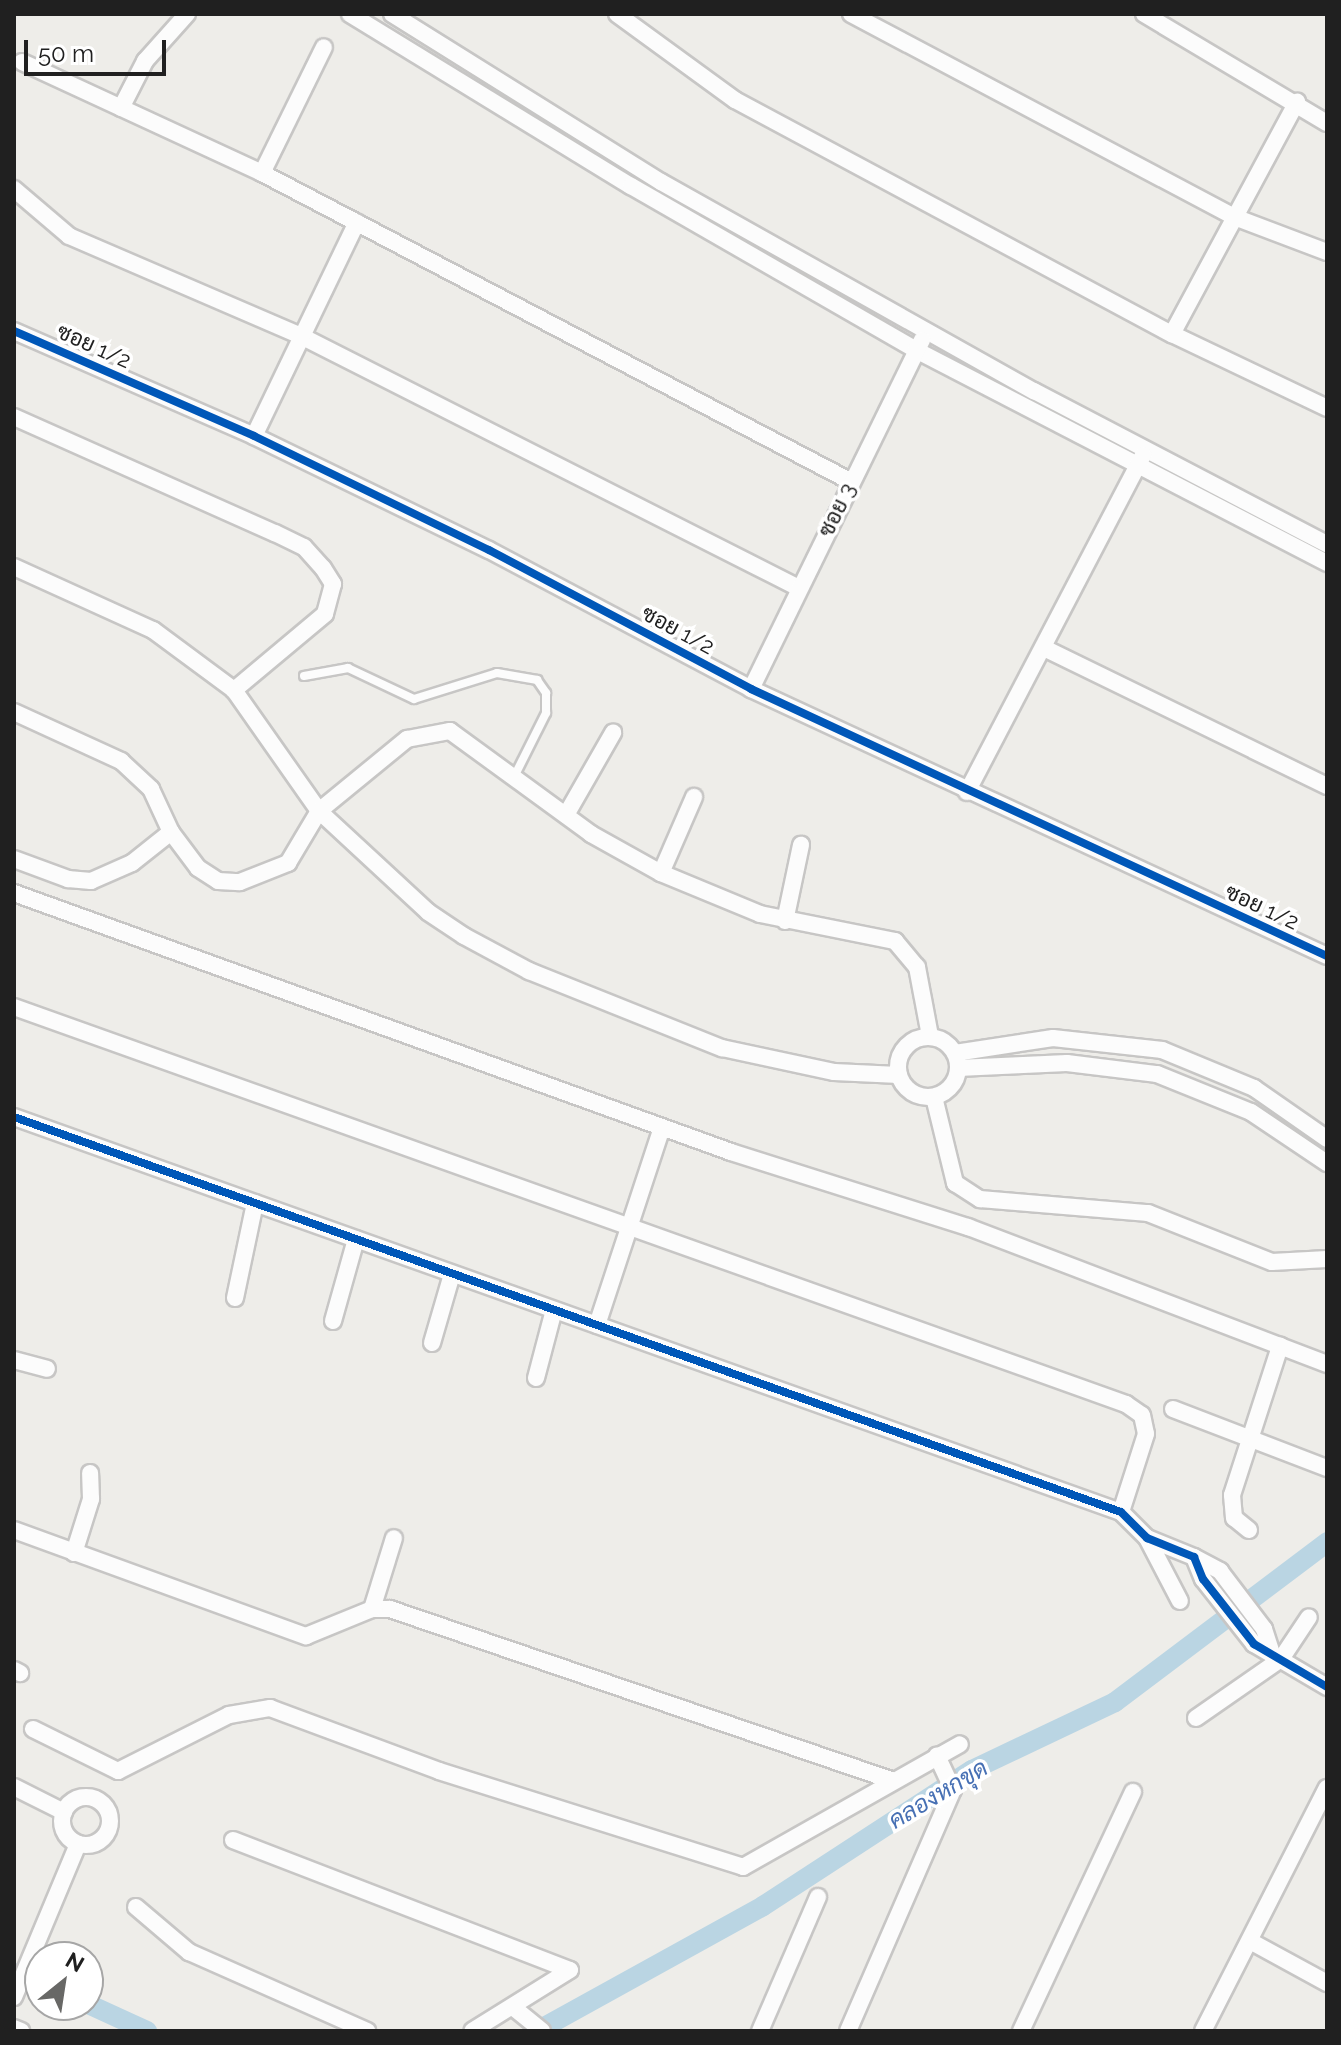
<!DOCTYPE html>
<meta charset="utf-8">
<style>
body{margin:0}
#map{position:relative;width:1341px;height:2045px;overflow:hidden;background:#eeede9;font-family:Raleway,Sarabun,sans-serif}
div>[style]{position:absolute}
.canal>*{height:20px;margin:-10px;padding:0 10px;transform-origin:10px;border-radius:10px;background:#bad5e3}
.roads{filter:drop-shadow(2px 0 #c7c6c5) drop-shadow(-2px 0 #c7c6c5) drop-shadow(0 2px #c7c6c5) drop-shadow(0 -2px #c7c6c5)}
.lane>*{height:8px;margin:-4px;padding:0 4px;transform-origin:4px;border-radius:4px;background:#fcfcfc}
.street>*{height:16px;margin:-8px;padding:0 8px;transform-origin:8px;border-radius:8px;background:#fcfcfc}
.street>.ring{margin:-8px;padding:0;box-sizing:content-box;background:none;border:16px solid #fcfcfc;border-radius:50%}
.cycleway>*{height:8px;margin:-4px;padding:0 4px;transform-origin:4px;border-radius:4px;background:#0057b8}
span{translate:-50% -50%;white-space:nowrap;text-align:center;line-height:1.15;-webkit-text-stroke:7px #fff;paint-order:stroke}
.street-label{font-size:22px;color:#202020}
.water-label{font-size:24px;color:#4770b4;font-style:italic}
.frame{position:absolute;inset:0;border:16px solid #202020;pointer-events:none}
.north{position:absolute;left:24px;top:1941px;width:80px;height:80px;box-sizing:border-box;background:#fff;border:2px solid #a6a6a6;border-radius:50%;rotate:30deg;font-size:22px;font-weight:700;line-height:32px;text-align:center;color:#202020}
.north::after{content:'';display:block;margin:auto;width:28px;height:36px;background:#686866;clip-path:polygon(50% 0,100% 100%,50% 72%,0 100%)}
.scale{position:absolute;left:24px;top:40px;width:142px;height:36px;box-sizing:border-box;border:4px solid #202020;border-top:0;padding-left:10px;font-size:24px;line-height:28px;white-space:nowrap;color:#202020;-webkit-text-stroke:6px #fff;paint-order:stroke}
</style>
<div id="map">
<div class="canal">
<i style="left:14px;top:1973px;width:28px;rotate:23deg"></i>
<i style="left:88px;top:2004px;width:65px;rotate:24.6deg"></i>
<i style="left:537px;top:2031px;width:258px;rotate:-28.9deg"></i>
<i style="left:763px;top:1906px;width:249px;rotate:-33.1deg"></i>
<i style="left:972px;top:1770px;width:158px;rotate:-25.4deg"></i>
<i style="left:1115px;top:1702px;width:266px;rotate:-37deg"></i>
</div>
<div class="roads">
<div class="lane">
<i style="left:304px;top:676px;width:45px;rotate:-10.3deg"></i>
<i style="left:348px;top:668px;width:73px;rotate:25.2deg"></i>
<i style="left:414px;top:699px;width:87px;rotate:-17.4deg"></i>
<i style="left:497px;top:673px;width:41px;rotate:9.9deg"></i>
<i style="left:537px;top:680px;width:16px;rotate:55deg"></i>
<i style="left:546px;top:693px;width:20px;rotate:90deg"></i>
<i style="left:546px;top:713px;width:72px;rotate:116.6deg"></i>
</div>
<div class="street">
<i style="left:350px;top:14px;width:329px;rotate:31.5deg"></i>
<i style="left:631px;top:186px;width:329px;rotate:29.9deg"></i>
<i style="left:916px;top:350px;width:463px;rotate:27.4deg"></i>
<i style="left:392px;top:14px;width:317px;rotate:32deg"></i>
<i style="left:661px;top:182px;width:428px;rotate:29.3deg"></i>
<i style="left:1034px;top:391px;width:331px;rotate:27.6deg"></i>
<i style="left:617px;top:14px;width:146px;rotate:36.1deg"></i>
<i style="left:735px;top:100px;width:496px;rotate:28.2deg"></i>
<i style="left:1172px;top:334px;width:172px;rotate:25.5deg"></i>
<i style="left:851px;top:14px;width:437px;rotate:27.9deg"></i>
<i style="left:1237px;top:218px;width:96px;rotate:20.7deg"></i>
<i style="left:1144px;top:14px;width:213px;rotate:30.8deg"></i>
<i style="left:22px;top:62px;width:264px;rotate:24.8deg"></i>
<i style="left:262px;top:173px;width:664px;rotate:27.65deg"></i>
<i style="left:121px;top:108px;width:53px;rotate:-62.9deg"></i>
<i style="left:145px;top:61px;width:63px;rotate:-48.2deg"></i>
<i style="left:262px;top:173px;width:140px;rotate:-63.8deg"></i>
<i style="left:14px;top:189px;width:72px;rotate:40.5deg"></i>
<i style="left:69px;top:236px;width:255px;rotate:23.3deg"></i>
<i style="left:303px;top:337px;width:556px;rotate:26.84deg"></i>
<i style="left:14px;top:331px;width:262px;rotate:23.6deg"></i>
<i style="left:254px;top:436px;width:261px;rotate:25.9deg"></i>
<i style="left:489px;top:550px;width:297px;rotate:27.9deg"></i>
<i style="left:751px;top:689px;width:635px;rotate:24.87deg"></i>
<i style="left:1172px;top:334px;width:264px;rotate:-61.7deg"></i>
<i style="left:14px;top:417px;width:286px;rotate:24deg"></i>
<i style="left:275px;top:533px;width:32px;rotate:26deg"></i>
<i style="left:304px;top:547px;width:28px;rotate:48deg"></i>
<i style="left:323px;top:568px;width:19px;rotate:58deg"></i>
<i style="left:333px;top:584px;width:31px;rotate:105deg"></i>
<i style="left:325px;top:614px;width:119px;rotate:140.1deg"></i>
<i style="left:254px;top:436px;width:237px;rotate:-64.3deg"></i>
<i style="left:14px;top:567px;width:153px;rotate:24.4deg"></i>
<i style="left:153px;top:630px;width:101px;rotate:36.5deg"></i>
<i style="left:234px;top:690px;width:148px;rotate:54.9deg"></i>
<i style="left:319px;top:811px;width:149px;rotate:42.8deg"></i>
<i style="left:428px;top:912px;width:43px;rotate:33.7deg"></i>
<i style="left:464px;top:936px;width:74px;rotate:28.3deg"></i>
<i style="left:529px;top:971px;width:208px;rotate:21.8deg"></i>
<i style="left:722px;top:1048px;width:115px;rotate:12.1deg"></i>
<i style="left:834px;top:1072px;width:65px;rotate:2.6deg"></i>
<i style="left:1044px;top:648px;width:315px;rotate:26deg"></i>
<i style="left:751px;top:689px;width:389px;rotate:-63.9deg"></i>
<i style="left:14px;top:712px;width:118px;rotate:24.6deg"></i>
<i style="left:121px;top:761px;width:41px;rotate:43deg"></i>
<i style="left:151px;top:789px;width:47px;rotate:65.1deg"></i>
<i style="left:171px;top:832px;width:45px;rotate:53.1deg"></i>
<i style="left:198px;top:868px;width:24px;rotate:33deg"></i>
<i style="left:218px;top:881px;width:22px;rotate:3deg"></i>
<i style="left:240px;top:882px;width:52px;rotate:-21.6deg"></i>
<i style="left:288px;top:863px;width:61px;rotate:-59.2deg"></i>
<i style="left:319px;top:811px;width:114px;rotate:-39.3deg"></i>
<i style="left:407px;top:739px;width:44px;rotate:-10.5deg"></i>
<i style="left:450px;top:731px;width:175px;rotate:36.1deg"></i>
<i style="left:591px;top:834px;width:80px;rotate:29.1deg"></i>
<i style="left:661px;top:873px;width:107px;rotate:22.5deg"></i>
<i style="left:760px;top:914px;width:138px;rotate:11.3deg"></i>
<i style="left:895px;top:941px;width:34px;rotate:50deg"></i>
<i style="left:917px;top:967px;width:70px;rotate:79.3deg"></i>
<i style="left:967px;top:792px;width:380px;rotate:-62.4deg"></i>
<i style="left:566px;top:815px;width:95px;rotate:-60.2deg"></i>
<i style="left:14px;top:859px;width:58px;rotate:20.3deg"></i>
<i style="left:68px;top:879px;width:23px;rotate:5deg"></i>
<i style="left:91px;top:881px;width:45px;rotate:-23.7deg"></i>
<i style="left:132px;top:863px;width:50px;rotate:-38.5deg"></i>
<i style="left:661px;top:873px;width:83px;rotate:-66.5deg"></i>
<i style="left:14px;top:893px;width:762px;rotate:19.86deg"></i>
<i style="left:731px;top:1152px;width:249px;rotate:17.6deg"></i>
<i style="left:968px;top:1227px;width:384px;rotate:20.9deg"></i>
<i style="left:785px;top:921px;width:78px;rotate:-78.1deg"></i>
<i style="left:14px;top:1007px;width:1181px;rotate:19.65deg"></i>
<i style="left:1126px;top:1404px;width:19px;rotate:35deg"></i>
<i style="left:1142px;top:1415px;width:19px;rotate:78deg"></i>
<i style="left:1146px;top:1434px;width:82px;rotate:107.8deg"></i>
<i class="ring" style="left:898px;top:1037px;width:44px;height:44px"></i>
<i style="left:955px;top:1053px;width:99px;rotate:-8.7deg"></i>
<i style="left:1053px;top:1038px;width:110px;rotate:6.3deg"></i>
<i style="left:1162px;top:1050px;width:100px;rotate:22.4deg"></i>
<i style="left:1254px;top:1088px;width:89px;rotate:34.9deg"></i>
<i style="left:958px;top:1068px;width:109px;rotate:-2.6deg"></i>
<i style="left:1067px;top:1063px;width:91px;rotate:7deg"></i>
<i style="left:1157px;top:1074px;width:101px;rotate:22deg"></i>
<i style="left:1251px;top:1112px;width:92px;rotate:33.9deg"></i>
<i style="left:934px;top:1097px;width:89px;rotate:76.3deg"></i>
<i style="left:955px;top:1183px;width:30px;rotate:33deg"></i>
<i style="left:980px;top:1199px;width:169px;rotate:4.8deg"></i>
<i style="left:1148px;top:1213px;width:133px;rotate:21.6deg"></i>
<i style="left:1272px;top:1262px;width:55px;rotate:-3.1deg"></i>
<i style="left:14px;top:1117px;width:1175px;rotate:19.64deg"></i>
<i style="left:1121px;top:1512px;width:37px;rotate:45deg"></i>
<i style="left:1147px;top:1538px;width:51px;rotate:22deg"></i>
<i style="left:1194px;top:1557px;width:24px;rotate:68deg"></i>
<i style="left:1203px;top:1579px;width:83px;rotate:51.9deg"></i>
<i style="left:1254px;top:1644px;width:85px;rotate:30.5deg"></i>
<i style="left:235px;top:1298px;width:97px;rotate:-78.1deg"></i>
<i style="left:333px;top:1321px;width:85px;rotate:-74.3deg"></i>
<i style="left:597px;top:1325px;width:208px;rotate:-71.8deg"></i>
<i style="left:432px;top:1343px;width:72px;rotate:-73.8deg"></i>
<i style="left:14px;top:1360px;width:34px;rotate:15deg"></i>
<i style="left:536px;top:1378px;width:70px;rotate:-75.2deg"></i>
<i style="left:1173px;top:1409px;width:165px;rotate:21deg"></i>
<i style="left:14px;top:1530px;width:311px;rotate:20deg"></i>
<i style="left:306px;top:1636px;width:71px;rotate:-22.2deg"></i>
<i style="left:372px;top:1609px;width:18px"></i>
<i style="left:390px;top:1609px;width:529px;rotate:18.85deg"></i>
<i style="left:1249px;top:1530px;width:19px;rotate:-141deg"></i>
<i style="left:1234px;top:1518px;width:23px;rotate:-95deg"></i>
<i style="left:1232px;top:1495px;width:157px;rotate:-72.1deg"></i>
<i style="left:1147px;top:1538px;width:71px;rotate:62.4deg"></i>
<i style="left:74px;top:1553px;width:57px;rotate:-72.5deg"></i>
<i style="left:91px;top:1499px;width:26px;rotate:-92deg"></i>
<i style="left:1194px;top:1557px;width:30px;rotate:28deg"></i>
<i style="left:1220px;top:1571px;width:73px;rotate:52.8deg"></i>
<i style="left:1264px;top:1629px;width:28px;rotate:72deg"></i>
<i style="left:372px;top:1609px;width:74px;rotate:-72.8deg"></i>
<i style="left:14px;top:1670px;width:7px;rotate:27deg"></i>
<i style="left:1196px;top:1718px;width:103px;rotate:-34.8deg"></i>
<i style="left:1281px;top:1659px;width:50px;rotate:-56.3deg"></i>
<i style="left:33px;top:1729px;width:95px;rotate:26.3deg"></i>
<i style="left:118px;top:1771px;width:124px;rotate:-26.8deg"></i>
<i style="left:229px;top:1715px;width:42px;rotate:-9.7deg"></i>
<i style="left:270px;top:1708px;width:180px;rotate:20.4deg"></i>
<i style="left:439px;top:1771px;width:319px;rotate:17.5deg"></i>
<i style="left:743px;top:1867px;width:249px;rotate:-29.5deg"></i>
<i style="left:14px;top:1787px;width:56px;rotate:26.6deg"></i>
<i class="ring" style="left:62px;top:1797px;width:32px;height:32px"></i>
<i style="left:233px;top:1840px;width:361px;rotate:21.1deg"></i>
<i style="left:570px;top:1970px;width:115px;rotate:148.1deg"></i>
<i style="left:136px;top:1907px;width:70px;rotate:40.3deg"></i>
<i style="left:189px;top:1952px;width:195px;rotate:23.9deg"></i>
<i style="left:1250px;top:1941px;width:88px;rotate:28.6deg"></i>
<i style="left:14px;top:1997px;width:166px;rotate:-67.3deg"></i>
<i style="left:514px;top:2008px;width:36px;rotate:39deg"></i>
<i style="left:14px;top:2028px;width:8px;rotate:23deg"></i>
<i style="left:760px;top:2031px;width:146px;rotate:-66.6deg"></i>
<i style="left:848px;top:2031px;width:263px;rotate:-66.5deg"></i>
<i style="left:953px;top:1790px;width:38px;rotate:-115deg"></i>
<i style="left:1021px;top:2031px;width:264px;rotate:-64.9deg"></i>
<i style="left:1203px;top:2031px;width:273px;rotate:-63deg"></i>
</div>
</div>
<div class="cycleway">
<i style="left:14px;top:331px;width:262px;rotate:23.6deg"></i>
<i style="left:254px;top:436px;width:261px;rotate:25.9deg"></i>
<i style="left:489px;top:550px;width:297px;rotate:27.9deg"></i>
<i style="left:751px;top:689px;width:635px;rotate:24.87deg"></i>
<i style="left:14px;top:1117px;width:1175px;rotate:19.64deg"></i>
<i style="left:1121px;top:1512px;width:37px;rotate:45deg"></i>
<i style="left:1147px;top:1538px;width:51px;rotate:22deg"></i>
<i style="left:1194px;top:1557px;width:24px;rotate:68deg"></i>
<i style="left:1203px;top:1579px;width:83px;rotate:51.9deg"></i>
<i style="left:1254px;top:1644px;width:85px;rotate:30.5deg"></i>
</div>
<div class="street-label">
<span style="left:94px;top:346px;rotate:24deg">ซอย 1/2</span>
<span style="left:837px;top:510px;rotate:-64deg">ซอย 3</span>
<span style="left:678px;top:630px;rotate:28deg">ซอย 1/2</span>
<span style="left:1262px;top:907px;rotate:25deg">ซอย 1/2</span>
</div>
<div class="water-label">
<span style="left:938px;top:1794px;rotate:-31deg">คลองหกขุด</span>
</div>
<div class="frame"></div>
<div class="north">N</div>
<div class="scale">50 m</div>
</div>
